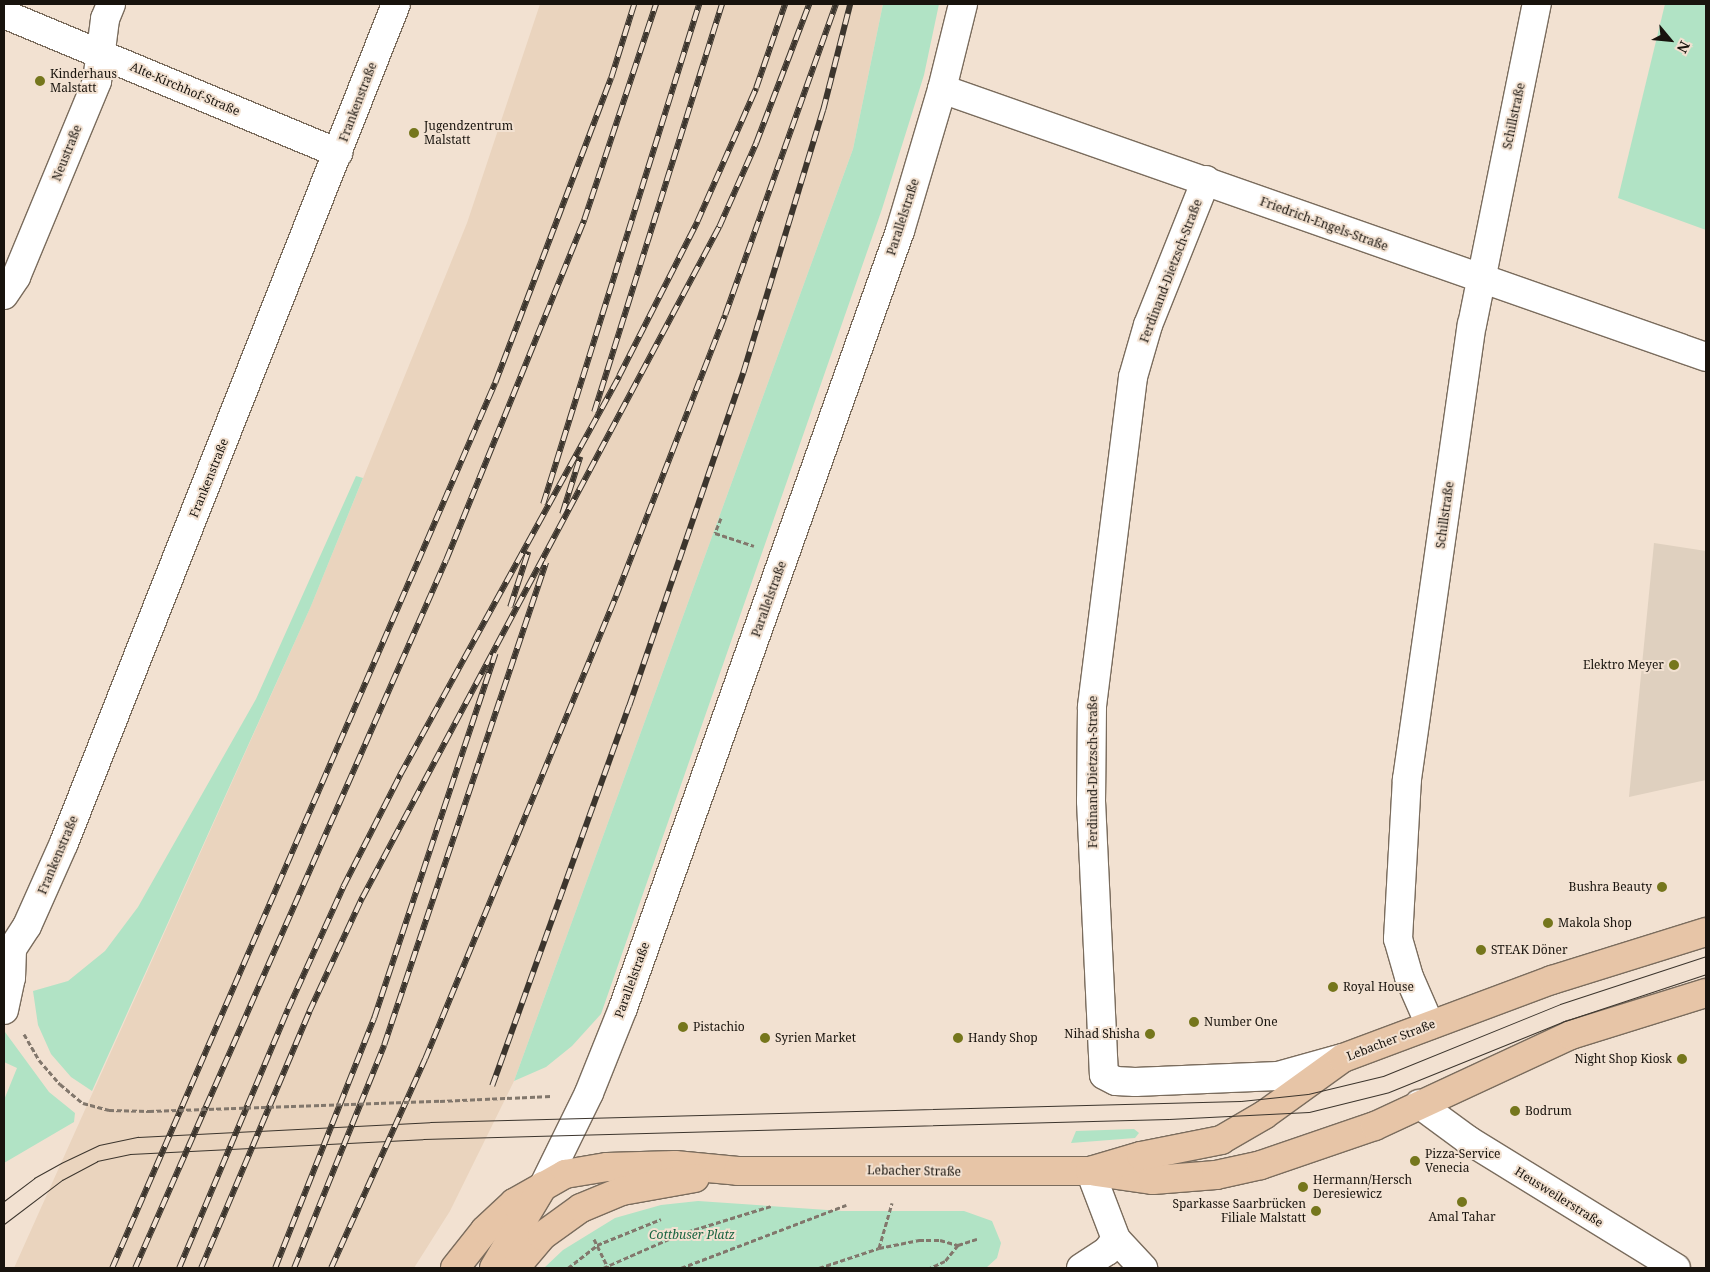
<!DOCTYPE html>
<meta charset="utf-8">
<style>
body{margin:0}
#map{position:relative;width:1710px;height:1272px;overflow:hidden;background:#f2e1d1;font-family:"Noto Serif",serif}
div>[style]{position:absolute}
.commercial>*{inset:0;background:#dfd0bf}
.built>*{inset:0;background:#ead4be}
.green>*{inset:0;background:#b1e3c5}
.path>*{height:3px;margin-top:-1.5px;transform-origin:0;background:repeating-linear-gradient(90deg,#82776c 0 5px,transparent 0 7.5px)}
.roads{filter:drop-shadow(1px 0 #7a6c5d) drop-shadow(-1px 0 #7a6c5d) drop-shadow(0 1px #7a6c5d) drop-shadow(0 -1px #7a6c5d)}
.minor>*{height:28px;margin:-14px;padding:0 14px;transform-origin:14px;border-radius:14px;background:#fff}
.major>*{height:28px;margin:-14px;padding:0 14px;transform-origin:14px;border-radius:14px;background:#e7c5a7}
.tram>*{height:1px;margin:-0.5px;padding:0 0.5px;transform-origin:0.5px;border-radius:0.5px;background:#3c352d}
.rail>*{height:5.5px;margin-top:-2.75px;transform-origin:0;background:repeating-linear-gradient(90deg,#f2e1d1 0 11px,#3c352d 0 22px);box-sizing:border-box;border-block:1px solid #3c352d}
.path-bridge>*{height:3px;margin-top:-1.5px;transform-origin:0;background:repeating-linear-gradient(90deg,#82776c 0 5px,transparent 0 7.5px)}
.dots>*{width:14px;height:14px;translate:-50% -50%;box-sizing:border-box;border:2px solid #f2e1d1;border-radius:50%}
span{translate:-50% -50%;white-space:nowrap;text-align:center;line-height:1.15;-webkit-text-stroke:4px #f2e1d1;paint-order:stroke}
.poi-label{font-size:12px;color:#18130d}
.left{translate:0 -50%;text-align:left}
.right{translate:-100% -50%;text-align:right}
.street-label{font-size:12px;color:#18130d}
.park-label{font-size:12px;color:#196441;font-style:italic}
.frame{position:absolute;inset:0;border:5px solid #18130d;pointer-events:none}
.north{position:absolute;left:1645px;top:15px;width:50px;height:50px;-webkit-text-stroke:4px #f2e1d1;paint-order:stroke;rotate:118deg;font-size:14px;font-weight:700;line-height:20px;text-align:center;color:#18130d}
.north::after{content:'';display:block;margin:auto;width:18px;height:22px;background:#18130d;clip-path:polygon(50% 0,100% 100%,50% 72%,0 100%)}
</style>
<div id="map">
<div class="commercial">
<i style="clip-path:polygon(1654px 543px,1706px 551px,1706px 780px,1629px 797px)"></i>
</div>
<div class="built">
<i style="clip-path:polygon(540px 4px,883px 4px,853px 149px,514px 1081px,450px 1211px,414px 1268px,14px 1268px,311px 606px,467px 223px)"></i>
</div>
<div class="green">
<i style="clip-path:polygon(883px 4px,939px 4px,924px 75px,882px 209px,601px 1014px,572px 1046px,546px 1067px,514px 1081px,853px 149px)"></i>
<i style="clip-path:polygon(1665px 4px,1706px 4px,1706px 230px,1618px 198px)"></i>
<i style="clip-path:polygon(356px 476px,363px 478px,311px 606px,92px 1091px,71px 1077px,51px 1054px,38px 1025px,33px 991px,68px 981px,105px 951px,138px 907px,256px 699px)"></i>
<i style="clip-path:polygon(5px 1032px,49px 1092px,75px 1113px,74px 1122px,4px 1163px,4px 1100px,17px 1068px,4px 1062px)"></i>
<i style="clip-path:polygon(1134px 1129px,1139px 1133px,1135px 1138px,1071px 1143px,1076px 1131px)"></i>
<i style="clip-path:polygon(698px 1201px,842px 1211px,964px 1211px,992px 1221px,1001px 1243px,997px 1258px,986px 1268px,544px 1268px,563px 1250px,615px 1218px,661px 1205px)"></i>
</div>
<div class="path">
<i style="left:721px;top:518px;width:16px;rotate:112deg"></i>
<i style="left:715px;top:533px;width:41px;rotate:18.4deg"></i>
<i style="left:24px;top:1034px;width:30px;rotate:60deg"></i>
<i style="left:39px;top:1060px;width:32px;rotate:49deg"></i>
<i style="left:60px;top:1084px;width:30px;rotate:40deg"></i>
<i style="left:83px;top:1103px;width:27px;rotate:15deg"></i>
<i style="left:109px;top:1110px;width:40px;rotate:1.4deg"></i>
<i style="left:440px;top:1101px;width:111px;rotate:-2.6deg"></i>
<i style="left:594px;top:1239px;width:32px;rotate:64deg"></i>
<i style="left:958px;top:1245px;width:20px;rotate:-18deg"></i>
<i style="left:879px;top:1248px;width:47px;rotate:-73.9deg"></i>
<i style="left:568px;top:1268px;width:37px;rotate:-38deg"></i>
<i style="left:597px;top:1245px;width:69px;rotate:-22.1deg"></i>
<i style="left:603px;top:1268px;width:84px;rotate:-23.8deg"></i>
<i style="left:680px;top:1234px;width:95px;rotate:-17.1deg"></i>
<i style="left:681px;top:1268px;width:177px;rotate:-20.9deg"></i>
<i style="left:819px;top:1268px;width:63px;rotate:-18.4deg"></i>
<i style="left:879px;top:1248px;width:41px;rotate:-11.3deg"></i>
<i style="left:919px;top:1240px;width:21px"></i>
<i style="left:940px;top:1240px;width:19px;rotate:16deg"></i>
<i style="left:958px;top:1245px;width:21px;rotate:129deg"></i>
<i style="left:945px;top:1261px;width:17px;rotate:155deg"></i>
</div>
<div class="roads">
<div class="minor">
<i style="left:4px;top:14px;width:362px;rotate:22.6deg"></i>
<i style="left:942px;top:89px;width:810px;rotate:19.33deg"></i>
<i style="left:1206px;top:180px;width:156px;rotate:111.8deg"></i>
<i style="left:1148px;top:325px;width:54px;rotate:106.1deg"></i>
<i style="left:1133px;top:377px;width:333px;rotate:97.1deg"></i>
<i style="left:1092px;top:707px;width:94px;rotate:90.6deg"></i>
<i style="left:1091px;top:801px;width:274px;rotate:87.3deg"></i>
<i style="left:1104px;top:1075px;width:13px;rotate:27deg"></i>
<i style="left:1116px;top:1081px;width:19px;rotate:3deg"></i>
<i style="left:1135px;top:1082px;width:143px;rotate:-2.4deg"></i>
<i style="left:1278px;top:1076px;width:66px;rotate:-15.7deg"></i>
<i style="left:4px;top:295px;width:22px;rotate:-56deg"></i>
<i style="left:16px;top:277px;width:212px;rotate:-67.5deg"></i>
<i style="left:97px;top:81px;width:63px;rotate:-82.6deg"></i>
<i style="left:105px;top:19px;width:16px;rotate:-68deg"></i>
<i style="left:12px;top:949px;width:27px;rotate:-57deg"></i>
<i style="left:27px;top:926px;width:91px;rotate:-66deg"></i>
<i style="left:64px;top:843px;width:902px;rotate:-68.41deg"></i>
<i style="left:4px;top:1010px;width:33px;rotate:-78deg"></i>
<i style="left:11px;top:978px;width:29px;rotate:-88deg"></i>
<i style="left:1430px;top:1025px;width:52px;rotate:-113.6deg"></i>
<i style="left:1409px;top:977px;width:40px;rotate:-106deg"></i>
<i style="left:1398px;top:939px;width:160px;rotate:-86.8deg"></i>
<i style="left:1407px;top:779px;width:459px;rotate:-81.9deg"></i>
<i style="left:1472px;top:325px;width:328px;rotate:-78.6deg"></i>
<i style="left:1419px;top:1104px;width:61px;rotate:36.3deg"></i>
<i style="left:1468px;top:1140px;width:244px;rotate:31.6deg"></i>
<i style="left:545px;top:1183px;width:100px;rotate:-63.9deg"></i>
<i style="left:589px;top:1093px;width:92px;rotate:-68.2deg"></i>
<i style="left:623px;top:1008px;width:825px;rotate:-70.38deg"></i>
<i style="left:900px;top:231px;width:148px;rotate:-73.5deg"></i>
<i style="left:942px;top:89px;width:88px;rotate:-76.1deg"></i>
<i style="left:1116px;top:1239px;width:40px;rotate:47deg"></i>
<i style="left:1081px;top:1268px;width:31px;rotate:-33deg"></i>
<i style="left:1107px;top:1251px;width:15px;rotate:-53deg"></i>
<i style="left:1116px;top:1239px;width:73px;rotate:-110.9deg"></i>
</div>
<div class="major">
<i style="left:1096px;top:1172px;width:58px;rotate:8deg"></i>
<i style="left:1153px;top:1180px;width:63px;rotate:-4.5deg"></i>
<i style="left:1216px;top:1175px;width:46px;rotate:-12.5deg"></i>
<i style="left:1261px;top:1165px;width:120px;rotate:-18.9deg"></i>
<i style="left:1375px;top:1126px;width:216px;rotate:-24.9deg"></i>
<i style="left:1571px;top:1035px;width:141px;rotate:-17.3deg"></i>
<i style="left:455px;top:1268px;width:48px;rotate:-51.7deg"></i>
<i style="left:485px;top:1230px;width:40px;rotate:-43deg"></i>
<i style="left:514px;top:1203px;width:59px;rotate:-29.6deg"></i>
<i style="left:565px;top:1174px;width:43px;rotate:-9.5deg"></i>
<i style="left:607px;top:1167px;width:68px;rotate:-1.7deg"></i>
<i style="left:675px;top:1165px;width:63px;rotate:5.4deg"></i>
<i style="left:738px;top:1171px;width:352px"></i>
<i style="left:1090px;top:1171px;width:53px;rotate:-16.4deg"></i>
<i style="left:1141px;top:1156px;width:82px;rotate:-11.3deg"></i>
<i style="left:1221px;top:1140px;width:50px;rotate:-30.2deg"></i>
<i style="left:1264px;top:1115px;width:97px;rotate:-35.8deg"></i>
<i style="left:1343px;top:1058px;width:223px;rotate:-20.5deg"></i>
<i style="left:1552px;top:980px;width:161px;rotate:-17.3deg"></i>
<i style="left:494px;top:1268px;width:96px;rotate:-59.1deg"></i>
<i style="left:515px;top:1268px;width:42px;rotate:-49.8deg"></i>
<i style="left:542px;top:1236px;width:48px;rotate:-35.7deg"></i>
<i style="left:581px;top:1208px;width:44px;rotate:-22.5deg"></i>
<i style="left:622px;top:1191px;width:74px;rotate:-10.1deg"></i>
</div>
</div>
<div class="tram">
<i style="left:4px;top:1201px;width:38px;rotate:-37deg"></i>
<i style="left:34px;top:1178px;width:31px;rotate:-29deg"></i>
<i style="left:61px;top:1163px;width:42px;rotate:-25.3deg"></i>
<i style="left:99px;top:1145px;width:40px;rotate:-12deg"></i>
<i style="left:138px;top:1137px;width:292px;rotate:-2.9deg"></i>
<i style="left:430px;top:1122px;width:811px;rotate:-1.48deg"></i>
<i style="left:1241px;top:1101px;width:67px;rotate:-6deg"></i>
<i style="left:1308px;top:1094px;width:77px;rotate:-13.5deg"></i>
<i style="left:1383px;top:1076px;width:191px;rotate:-22.1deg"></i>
<i style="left:1560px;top:1004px;width:154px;rotate:-18.2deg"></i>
<i style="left:4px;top:1224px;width:73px;rotate:-37.2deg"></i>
<i style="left:62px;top:1180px;width:40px;rotate:-28deg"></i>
<i style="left:97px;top:1161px;width:34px;rotate:-12deg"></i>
<i style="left:130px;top:1154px;width:293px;rotate:-2.9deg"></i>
<i style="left:423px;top:1139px;width:746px;rotate:-1.54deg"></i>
<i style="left:1169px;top:1119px;width:140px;rotate:-2.9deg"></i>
<i style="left:1309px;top:1112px;width:82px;rotate:-14deg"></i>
<i style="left:1389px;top:1092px;width:190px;rotate:-22deg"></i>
<i style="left:1565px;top:1021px;width:149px;rotate:-18.4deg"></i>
</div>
<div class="rail">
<i style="left:594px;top:412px;width:428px;rotate:-72.6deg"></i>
<i style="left:543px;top:504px;width:524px;rotate:-72.67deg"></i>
<i style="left:562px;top:514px;width:60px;rotate:-72.5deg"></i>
<i style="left:510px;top:607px;width:58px;rotate:-71.9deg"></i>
<i style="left:492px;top:1086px;width:404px;rotate:-70.2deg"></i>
<i style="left:629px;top:706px;width:352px;rotate:-71.1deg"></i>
<i style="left:743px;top:373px;width:275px;rotate:-73.1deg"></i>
<i style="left:823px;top:110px;width:109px;rotate:-75.7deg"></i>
<i style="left:112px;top:1268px;width:964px;rotate:-66.6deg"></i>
<i style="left:495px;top:383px;width:326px;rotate:-69.2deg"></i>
<i style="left:611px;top:78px;width:77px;rotate:-72.7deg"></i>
<i style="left:135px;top:1268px;width:773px;rotate:-66.29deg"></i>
<i style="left:446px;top:560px;width:367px;rotate:-67.9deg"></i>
<i style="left:584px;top:220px;width:228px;rotate:-71.6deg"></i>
<i style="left:179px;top:1268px;width:281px;rotate:-67.2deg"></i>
<i style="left:288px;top:1009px;width:134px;rotate:-65.7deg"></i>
<i style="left:343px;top:887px;width:126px;rotate:-63deg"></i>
<i style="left:400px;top:775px;width:455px;rotate:-61.2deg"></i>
<i style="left:619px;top:376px;width:173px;rotate:-63.1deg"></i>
<i style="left:697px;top:222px;width:146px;rotate:-66.2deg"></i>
<i style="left:756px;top:88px;width:89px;rotate:-71deg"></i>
<i style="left:201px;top:1268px;width:278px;rotate:-67.1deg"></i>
<i style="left:309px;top:1012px;width:126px;rotate:-65.1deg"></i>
<i style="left:362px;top:898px;width:760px;rotate:-61.99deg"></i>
<i style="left:719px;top:227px;width:92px;rotate:-66.2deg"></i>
<i style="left:756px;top:143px;width:149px;rotate:-69.1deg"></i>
<i style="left:275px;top:1268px;width:269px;rotate:-68.4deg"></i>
<i style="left:374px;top:1018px;width:384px;rotate:-71.6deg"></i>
<i style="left:294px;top:1268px;width:240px;rotate:-68deg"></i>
<i style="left:384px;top:1045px;width:509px;rotate:-71.46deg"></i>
<i style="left:331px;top:1268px;width:229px;rotate:-65.8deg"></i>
<i style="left:425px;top:1059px;width:501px;rotate:-67.58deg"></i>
<i style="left:616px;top:596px;width:301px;rotate:-68.8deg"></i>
<i style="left:725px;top:315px;width:330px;rotate:-70.4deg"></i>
</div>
<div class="path-bridge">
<i style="left:149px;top:1111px;width:291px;rotate:-2deg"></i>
</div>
<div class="dots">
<i style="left:40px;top:81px;background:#75761c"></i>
<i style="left:414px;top:133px;background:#75761c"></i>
<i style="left:1674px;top:665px;background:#75761c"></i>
<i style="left:1662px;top:887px;background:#75761c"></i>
<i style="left:1548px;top:923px;background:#75761c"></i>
<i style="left:1481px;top:950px;background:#75761c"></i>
<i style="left:1333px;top:987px;background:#75761c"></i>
<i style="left:1194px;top:1022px;background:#75761c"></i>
<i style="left:683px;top:1027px;background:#75761c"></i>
<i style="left:1150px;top:1034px;background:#75761c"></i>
<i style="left:765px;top:1038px;background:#75761c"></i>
<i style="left:958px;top:1038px;background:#75761c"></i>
<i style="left:1682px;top:1059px;background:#75761c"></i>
<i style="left:1515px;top:1111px;background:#75761c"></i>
<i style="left:1415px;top:1161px;background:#75761c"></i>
<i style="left:1303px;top:1187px;background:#75761c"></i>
<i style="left:1462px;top:1202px;background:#75761c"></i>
<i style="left:1316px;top:1211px;background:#75761c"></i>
</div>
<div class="poi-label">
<span class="left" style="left:50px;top:81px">Kinderhaus<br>Malstatt</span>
<span class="left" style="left:424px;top:133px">Jugendzentrum<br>Malstatt</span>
<span class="right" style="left:1664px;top:665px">Elektro Meyer</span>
<span class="right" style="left:1652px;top:887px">Bushra Beauty</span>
<span class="left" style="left:1558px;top:923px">Makola Shop</span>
<span class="left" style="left:1491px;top:950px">STEAK Döner</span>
<span class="left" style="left:1343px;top:987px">Royal House</span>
<span class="left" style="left:1204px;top:1022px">Number One</span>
<span class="left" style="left:693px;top:1027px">Pistachio</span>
<span class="right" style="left:1140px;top:1034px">Nihad Shisha</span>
<span class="left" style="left:775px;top:1038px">Syrien Market</span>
<span class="left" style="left:968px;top:1038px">Handy Shop</span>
<span class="right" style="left:1672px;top:1059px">Night Shop Kiosk</span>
<span class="left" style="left:1525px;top:1111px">Bodrum</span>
<span class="left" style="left:1425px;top:1161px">Pizza-Service<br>Venecia</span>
<span class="left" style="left:1313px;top:1187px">Hermann/Hersch<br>Deresiewicz</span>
<span class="right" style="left:1306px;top:1211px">Sparkasse Saarbrücken<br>Filiale Malstatt</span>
<span style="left:1462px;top:1217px">Amal Tahar</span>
</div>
<div class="street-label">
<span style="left:185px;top:89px;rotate:23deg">Alte-Kirchhof-Straße</span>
<span style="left:358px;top:102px;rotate:-69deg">Frankenstraße</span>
<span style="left:1514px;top:116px;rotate:-78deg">Schillstraße</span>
<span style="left:67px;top:153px;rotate:-68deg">Neustraße</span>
<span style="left:903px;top:217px;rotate:-72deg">Parallelstraße</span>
<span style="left:1324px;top:224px;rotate:20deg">Friedrich-Engels-Straße</span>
<span style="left:1171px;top:271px;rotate:-69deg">Ferdinand-Dietzsch-Straße</span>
<span style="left:209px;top:478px;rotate:-68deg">Frankenstraße</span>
<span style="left:1445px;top:515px;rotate:-82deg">Schillstraße</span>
<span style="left:769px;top:599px;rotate:-70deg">Parallelstraße</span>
<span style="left:1093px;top:772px;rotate:-90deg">Ferdinand-Dietzsch-Straße</span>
<span style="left:58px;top:855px;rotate:-67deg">Frankenstraße</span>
<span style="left:632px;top:980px;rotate:-70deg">Parallelstraße</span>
<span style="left:1391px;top:1040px;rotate:-21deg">Lebacher Straße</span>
<span style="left:914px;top:1171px;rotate:1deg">Lebacher Straße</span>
<span style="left:1559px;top:1197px;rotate:32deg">Heusweilerstraße</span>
</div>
<div class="park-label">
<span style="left:692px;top:1235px">Cottbuser Platz</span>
</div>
<div class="frame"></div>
<div class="north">N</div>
</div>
